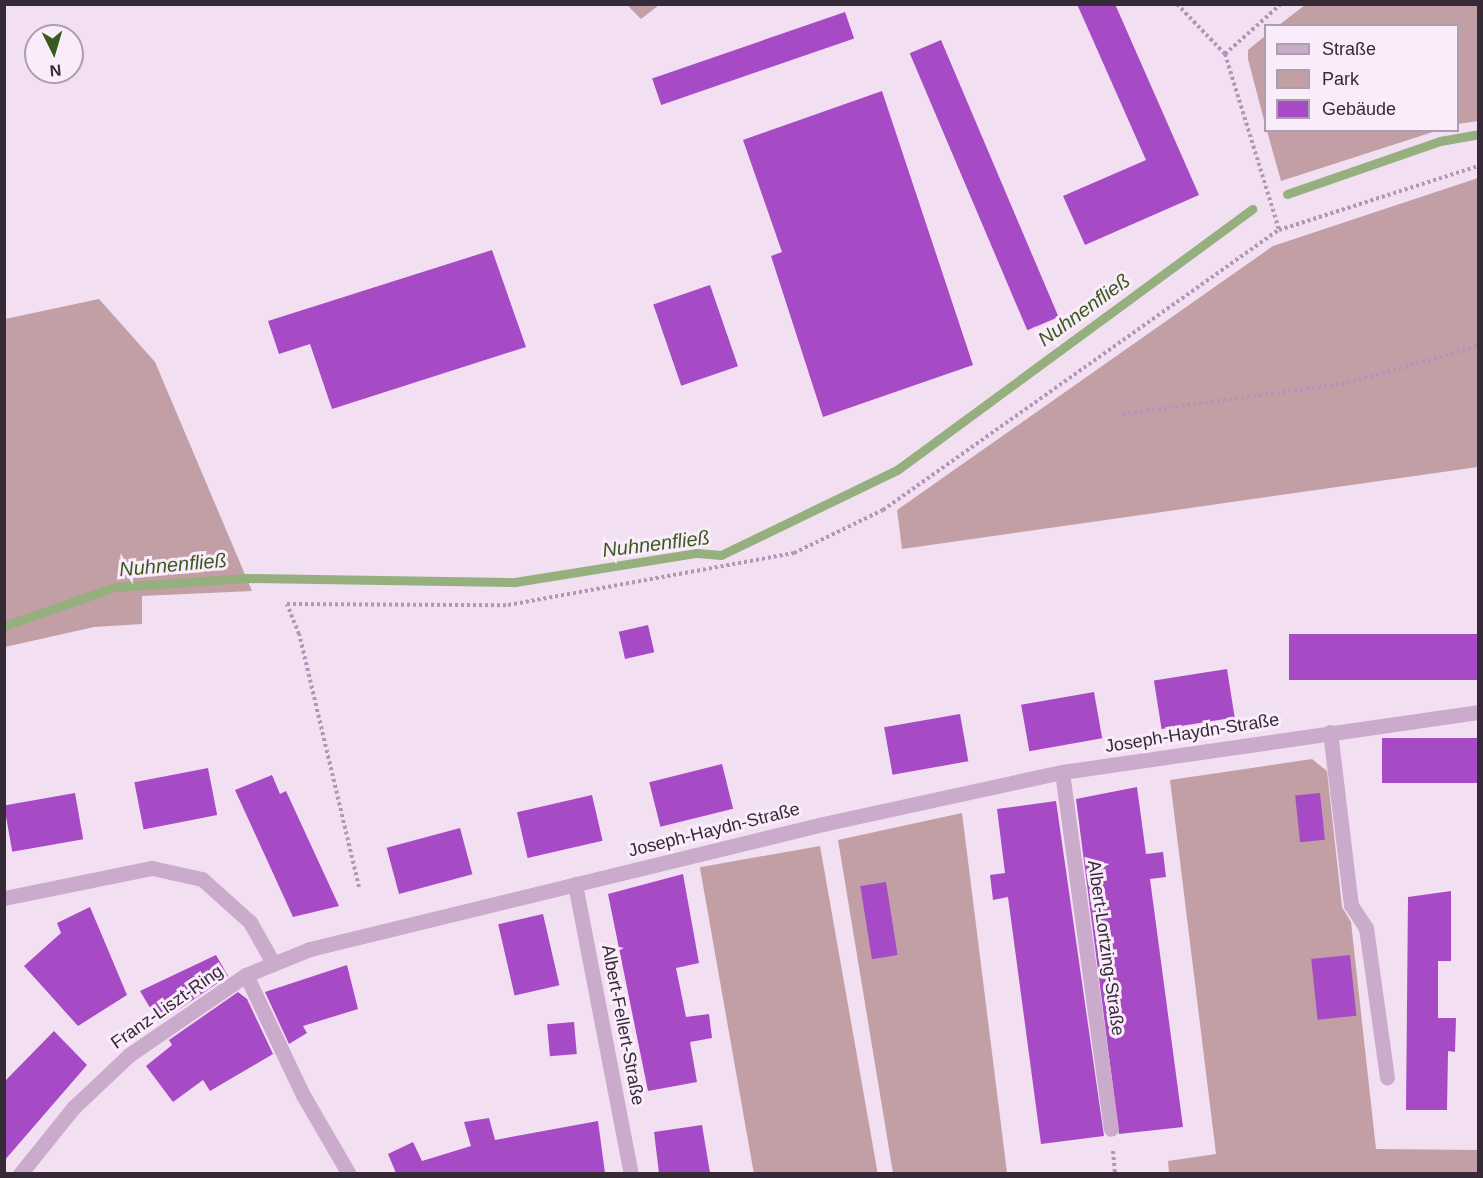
<!DOCTYPE html>
<meta charset="utf-8">
<style>
body{margin:0}
#map{position:relative;width:1483px;height:1178px;overflow:hidden;background:#f3dff2;font-family:Arial,sans-serif}
div>[style]{position:absolute}
.green>*{inset:0;background:#c29fa5;transform-origin:0 0}
.stream>*{height:9px;margin:-4.5px;padding:0 4.5px;transform-origin:4.5px;border-radius:4.5px;background:#95b07e}
.building>*{inset:0;background:#a64bc5;transform-origin:0 0}
.path>*{height:4px;margin-top:-2px;transform-origin:0;background:repeating-linear-gradient(90deg,#b595b7 0 3px,transparent 0 6px)}
.service>*{height:15px;margin:-7.5px;padding:0 7.5px;transform-origin:7.5px;border-radius:7.5px;background:#caabcb}
.minor>*{height:15px;margin:-7.5px;padding:0 7.5px;transform-origin:7.5px;border-radius:7.5px;background:#caabcb}
span{translate:-50% -50%;white-space:nowrap;text-align:center;line-height:1.15;-webkit-text-stroke:6px #faecfa;paint-order:stroke}
.street-label{font-size:18px;color:#362a39}
.water-label{font-size:20px;color:#395a1f;font-style:italic}
.frame{position:absolute;inset:0;border:6px solid #362a39;pointer-events:none}
.legend{position:absolute;left:1264px;top:24px;width:195px;height:108px;box-sizing:border-box;background:#faecfa;border:2px solid #ac9ead;margin:0;padding:8px 10px;list-style:none;font-size:18px;color:#362a39}
.legend li{display:flex;align-items:center;gap:12px;height:30px}
.legend b{width:30px;border:2px solid #ac9ead}
.north{position:absolute;left:24px;top:24px;width:60px;height:60px;box-sizing:border-box;background:#faecfa;border:2px solid #ac9ead;border-radius:50%;rotate:175deg;font-size:16px;font-weight:700;line-height:24px;text-align:center;color:#362a39}
.north::after{content:'';display:block;margin:auto;width:21px;height:27px;background:#395a1f;clip-path:polygon(50% 0,100% 100%,50% 72%,0 100%)}
</style>
<div id="map">
<div class="green">
<i style="clip-path:polygon(627px 5px,659px 5px,641px 19px)"></i>
<i style="clip-path:polygon(1305px 5px,1478px 5px,1478px 121px,1458px 124px,1458px 26px,1279px 25px)"></i>
<i style="clip-path:polygon(1265px 36px,1265px 124px,1248px 59px,1248px 50px)"></i>
<i style="clip-path:polygon(1267px 131px,1267px 130px,1436px 131px,1281px 181px)"></i>
<i style="clip-path:polygon(1478px 178px,1478px 467px,902px 549px,897px 510px,1273px 246px)"></i>
<i style="clip-path:polygon(99px 299px,155px 362px,252px 591px,142px 596px,142px 624px,94px 627px,5px 647px,5px 319px)"></i>
<i style="clip-path:polygon(1312px 759px,1327px 771px,1342px 907px,1351px 922px,1376px 1149px,1478px 1150px,1478px 1173px,1169px 1174px,1168px 1161px,1216px 1154px,1170px 780px)"></i>
<i style="clip-path:polygon(962px 813px,1007px 1173px,893px 1173px,838px 840px)"></i>
<i style="left:820px;top:846px;width:332px;height:122px;rotate:80deg"></i>
</div>
<div class="stream">
<i style="left:1287px;top:194px;width:162px;rotate:-19.1deg"></i>
<i style="left:1440px;top:141px;width:39px;rotate:-10deg"></i>
<i style="left:4px;top:626px;width:118px;rotate:-19.4deg"></i>
<i style="left:115px;top:587px;width:132px;rotate:-3.9deg"></i>
<i style="left:247px;top:578px;width:268px;rotate:0.9deg"></i>
<i style="left:515px;top:582px;width:184px;rotate:-9.1deg"></i>
<i style="left:697px;top:553px;width:24px;rotate:5deg"></i>
<i style="left:721px;top:555px;width:195px;rotate:-25.8deg"></i>
<i style="left:897px;top:470px;width:441px;rotate:-36.3deg"></i>
</div>
<div class="building">
<i style="clip-path:polygon(1077px 4px,1115px 4px,1199px 195px,1085px 245px,1063px 196px,1146px 160px)"></i>
<i style="left:845px;top:12px;width:28px;height:204px;rotate:71deg"></i>
<i style="left:941px;top:40px;width:301px;height:34px;rotate:67deg"></i>
<i style="clip-path:polygon(882px 91px,973px 365px,823px 417px,771px 256px,782px 252px,743px 140px)"></i>
<i style="clip-path:polygon(492px 250px,526px 347px,332px 409px,310px 344px,279px 354px,268px 321px)"></i>
<i style="left:710px;top:285px;width:86px;height:60px;rotate:71deg"></i>
<i style="left:648px;top:625px;width:28px;height:30px;rotate:77deg"></i>
<i style="left:1479px;top:634px;width:46px;height:190px;rotate:90deg"></i>
<i style="left:1227px;top:669px;width:49px;height:74px;rotate:81deg"></i>
<i style="left:1094px;top:692px;width:47px;height:74px;rotate:80deg"></i>
<i style="left:960px;top:714px;width:48px;height:77px;rotate:80deg"></i>
<i style="left:1479px;top:738px;width:45px;height:97px;rotate:90deg"></i>
<i style="left:722px;top:764px;width:46px;height:75px;rotate:76deg"></i>
<i style="left:208px;top:768px;width:48px;height:75px;rotate:79deg"></i>
<i style="clip-path:polygon(272px 775px,280px 794px,286px 791px,339px 906px,293px 917px,235px 790px)"></i>
<i style="clip-path:polygon(1137px 787px,1146px 854px,1163px 852px,1166px 877px,1150px 879px,1183px 1127px,1119px 1134px,1076px 799px)"></i>
<i style="left:75px;top:793px;width:47px;height:72px;rotate:80deg"></i>
<i style="left:1320px;top:793px;width:47px;height:25px;rotate:84deg"></i>
<i style="left:592px;top:795px;width:47px;height:77px;rotate:77deg"></i>
<i style="clip-path:polygon(1056px 801px,1104px 1136px,1041px 1144px,1008px 897px,993px 900px,990px 875px,1005px 873px,997px 809px)"></i>
<i style="left:460px;top:828px;width:48px;height:76px;rotate:75deg"></i>
<i style="clip-path:polygon(683px 874px,699px 963px,676px 968px,686px 1017px,709px 1014px,712px 1038px,690px 1042px,697px 1082px,648px 1091px,608px 894px)"></i>
<i style="left:886px;top:882px;width:74px;height:26px;rotate:81deg"></i>
<i style="clip-path:polygon(1451px 891px,1451px 961px,1438px 961px,1438px 1018px,1456px 1018px,1455px 1052px,1448px 1051px,1447px 1110px,1406px 1110px,1408px 897px)"></i>
<i style="clip-path:polygon(90px 907px,127px 995px,78px 1026px,24px 966px,61px 933px,57px 923px)"></i>
<i style="left:543px;top:914px;width:73px;height:46px;rotate:77deg"></i>
<i style="clip-path:polygon(216px 955px,228px 976px,159px 1023px,140px 991px)"></i>
<i style="left:1350px;top:955px;width:61px;height:39px;rotate:84deg"></i>
<i style="clip-path:polygon(347px 965px,358px 1009px,303px 1026px,307px 1033px,289px 1044px,265px 992px)"></i>
<i style="clip-path:polygon(238px 992px,247px 999px,273px 1054px,210px 1091px,203px 1080px,173px 1102px,146px 1066px,172px 1045px,169px 1040px)"></i>
<i style="left:574px;top:1022px;width:32px;height:27px;rotate:85deg"></i>
<i style="clip-path:polygon(54px 1031px,87px 1065px,4px 1161px,4px 1082px)"></i>
<i style="clip-path:polygon(489px 1118px,495px 1140px,598px 1121px,605px 1173px,396px 1173px,388px 1154px,413px 1142px,422px 1161px,471px 1146px,464px 1122px)"></i>
<i style="clip-path:polygon(702px 1125px,710px 1173px,659px 1173px,654px 1132px)"></i>
</div>
<div class="path">
<i style="left:1177px;top:4px;width:69px;rotate:46.2deg"></i>
<i style="left:1225px;top:54px;width:75px;rotate:-41.8deg"></i>
<i style="left:1225px;top:54px;width:184px;rotate:72.9deg"></i>
<i style="left:1122px;top:414px;width:227px;rotate:-7.8deg"></i>
<i style="left:1347px;top:383px;width:136px;rotate:-15.8deg"></i>
<i style="left:359px;top:887px;width:260px;rotate:-103.3deg"></i>
<i style="left:299px;top:634px;width:32px;rotate:-112deg"></i>
<i style="left:287px;top:604px;width:221px;rotate:0.3deg"></i>
<i style="left:508px;top:605px;width:291px;rotate:-10.3deg"></i>
<i style="left:794px;top:553px;width:99px;rotate:-25.8deg"></i>
<i style="left:883px;top:510px;width:485px;rotate:-35.3deg"></i>
<i style="left:1279px;top:230px;width:209px;rotate:-17.8deg"></i>
<i style="left:1113px;top:1151px;width:23px;rotate:85deg"></i>
</div>
<div class="service">
<i style="left:1330px;top:732px;width:174px;rotate:83.1deg"></i>
<i style="left:1351px;top:905px;width:27px;rotate:57deg"></i>
<i style="left:1366px;top:928px;width:151px;rotate:82deg"></i>
<i style="left:246px;top:975px;width:133px;rotate:64.6deg"></i>
<i style="left:303px;top:1095px;width:91px;rotate:59.8deg"></i>
</div>
<div class="minor">
<i style="left:1062px;top:772px;width:360px;rotate:82.2deg"></i>
<i style="left:575px;top:884px;width:295px;rotate:79.1deg"></i>
<i style="left:4px;top:898px;width:151px;rotate:-11.5deg"></i>
<i style="left:152px;top:868px;width:51px;rotate:12.4deg"></i>
<i style="left:202px;top:879px;width:64px;rotate:41.9deg"></i>
<i style="left:250px;top:922px;width:47px;rotate:60.7deg"></i>
<i style="left:20px;top:1174px;width:85px;rotate:-51.2deg"></i>
<i style="left:73px;top:1108px;width:77px;rotate:-43.4deg"></i>
<i style="left:129px;top:1055px;width:142px;rotate:-34.4deg"></i>
<i style="left:246px;top:975px;width:69px;rotate:-22.1deg"></i>
<i style="left:310px;top:949px;width:528px;rotate:-13.69deg"></i>
<i style="left:823px;top:824px;width:245px;rotate:-12.3deg"></i>
<i style="left:1062px;top:772px;width:420px;rotate:-8.2deg"></i>
</div>
<div class="street-label">
<span style="left:1192px;top:733px;rotate:-9deg">Joseph-Haydn-Straße</span>
<span style="left:714px;top:830px;rotate:-14deg">Joseph-Haydn-Straße</span>
<span style="left:1106px;top:948px;rotate:82deg">Albert-Lortzing-Straße</span>
<span style="left:167px;top:1007px;rotate:-35deg">Franz-Liszt-Ring</span>
<span style="left:623px;top:1025px;rotate:79deg">Albert-Fellert-Straße</span>
</div>
<div class="water-label">
<span style="left:1084px;top:310px;rotate:-36deg">Nuhnenfließ</span>
<span style="left:656px;top:544px;rotate:-7deg">Nuhnenfließ</span>
<span style="left:173px;top:565px;rotate:-5deg">Nuhnenfließ</span>
</div>
<div class="frame"></div>
<ul class="legend">
<li><b style="height:8px;background:#caabcb"></b>Straße</li>
<li><b style="height:16px;background:#c29fa5"></b>Park</li>
<li><b style="height:16px;background:#a64bc5"></b>Gebäude</li>
</ul>
<div class="north">N</div>
</div>
